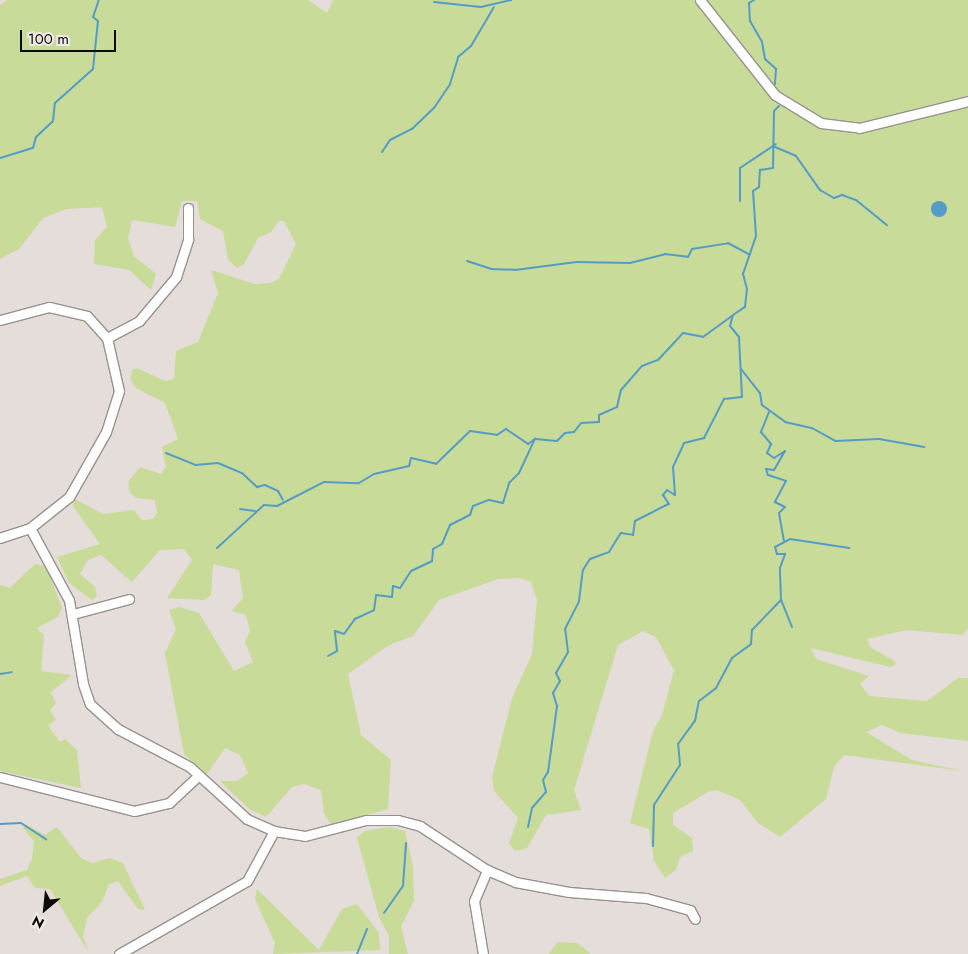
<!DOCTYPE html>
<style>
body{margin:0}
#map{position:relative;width:968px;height:954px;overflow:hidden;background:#e4ddd9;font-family:Jost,sans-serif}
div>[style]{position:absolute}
.green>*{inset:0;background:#c9db98}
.water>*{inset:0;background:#549cc7}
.round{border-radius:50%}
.stream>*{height:2px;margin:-1px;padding:0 1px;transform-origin:1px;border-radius:1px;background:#549cc7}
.roads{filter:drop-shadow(1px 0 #98928f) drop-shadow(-1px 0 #98928f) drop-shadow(0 1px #98928f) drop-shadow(0 -1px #98928f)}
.minor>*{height:9px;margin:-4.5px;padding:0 4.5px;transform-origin:4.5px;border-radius:4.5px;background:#fff}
span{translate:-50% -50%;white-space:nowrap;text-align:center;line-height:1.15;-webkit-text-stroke:4.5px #f1ebe7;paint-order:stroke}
.north{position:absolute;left:20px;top:884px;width:50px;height:50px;-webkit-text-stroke:4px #f1ebe7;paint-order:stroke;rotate:208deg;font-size:14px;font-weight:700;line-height:20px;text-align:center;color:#0d0b0a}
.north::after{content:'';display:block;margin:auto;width:18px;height:22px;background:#0d0b0a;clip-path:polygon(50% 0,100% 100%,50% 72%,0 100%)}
.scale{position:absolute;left:20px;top:30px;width:96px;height:22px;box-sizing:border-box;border:2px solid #0d0b0a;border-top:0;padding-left:6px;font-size:15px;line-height:18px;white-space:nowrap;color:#0d0b0a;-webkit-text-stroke:4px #f1ebe7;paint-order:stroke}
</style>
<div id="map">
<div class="green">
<i style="clip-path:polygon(7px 0,308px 0,327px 13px,333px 0,968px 0,968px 628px,963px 635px,906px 630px,867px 639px,870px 647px,893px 660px,896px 664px,890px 667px,811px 648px,816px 659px,869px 676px,860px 684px,869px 696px,927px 701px,958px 678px,968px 678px,968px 741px,900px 733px,882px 725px,866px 732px,912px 760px,963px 771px,844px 755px,834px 767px,826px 799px,780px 837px,758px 823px,740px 800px,717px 790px,708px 792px,673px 813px,673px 825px,692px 838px,693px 851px,680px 857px,676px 870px,665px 878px,654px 861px,649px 829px,630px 823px,653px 731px,662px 715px,674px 670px,656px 637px,643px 631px,618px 645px,574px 790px,581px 810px,546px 815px,527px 848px,515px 851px,509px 843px,518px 818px,494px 791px,492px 777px,512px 698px,532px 654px,537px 600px,531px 582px,521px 578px,498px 579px,439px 600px,413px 636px,389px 645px,348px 674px,361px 735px,391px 760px,388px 809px,331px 825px,324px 813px,321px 790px,304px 784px,292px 787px,266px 817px,249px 809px,220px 781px,237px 781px,248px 773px,240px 755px,225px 748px,207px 774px,184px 754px,165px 653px,176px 629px,169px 610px,179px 607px,199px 613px,234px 671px,253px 662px,245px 642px,250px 631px,246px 615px,232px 611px,243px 598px,239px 570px,213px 564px,211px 595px,205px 600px,167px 598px,192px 560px,184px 549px,160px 550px,132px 582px,101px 555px,88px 560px,80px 574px,95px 587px,97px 596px,92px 600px,69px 583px,57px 557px,100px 544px,73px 506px,75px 499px,103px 514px,134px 510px,142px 520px,153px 519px,157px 513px,155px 500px,137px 498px,130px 493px,128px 482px,140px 467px,161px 474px,166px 467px,162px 447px,178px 439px,165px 403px,136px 388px,130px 379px,132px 370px,137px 368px,165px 381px,174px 379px,176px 351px,198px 342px,218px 293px,211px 270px,255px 284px,270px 283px,279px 279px,296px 244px,284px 221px,279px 221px,271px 232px,258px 238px,244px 264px,237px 268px,228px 260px,223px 231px,200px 219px,197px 201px,182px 201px,175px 227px,132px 220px,128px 238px,134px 256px,156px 274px,151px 290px,129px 270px,94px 264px,95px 240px,107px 227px,102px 207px,67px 209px,43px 218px,19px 249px,0 259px,0 5px)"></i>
<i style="clip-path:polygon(44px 561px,62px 608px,58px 617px,37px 628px,44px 635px,41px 671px,72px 675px,51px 692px,56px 703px,50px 710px,56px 720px,48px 725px,60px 742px,65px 739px,77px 750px,81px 788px,0 771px,0 585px,10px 588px,35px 564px,44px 566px)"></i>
<i style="clip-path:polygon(25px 824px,45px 835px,57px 827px,81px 858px,92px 863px,110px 858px,123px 863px,145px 910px,138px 909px,118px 881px,109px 884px,102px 902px,87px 918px,83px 937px,89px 953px,50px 889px,35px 888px,27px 876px,0 886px,0 879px,27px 870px,32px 859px,34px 841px,23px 828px)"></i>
<i style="clip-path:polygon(390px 827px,405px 831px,413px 867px,414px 901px,401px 926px,408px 954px,389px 954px,389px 936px,379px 917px,357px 838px,364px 831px)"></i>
<i style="clip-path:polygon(257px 889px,319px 950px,342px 909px,357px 904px,379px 933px,380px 950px,273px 954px,275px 943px,255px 899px)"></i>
<i style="clip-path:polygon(558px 942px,577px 943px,591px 954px,549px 954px)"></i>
</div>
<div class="water">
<i class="round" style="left:931px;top:201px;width:16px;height:16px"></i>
</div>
<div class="stream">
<i style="left:754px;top:0;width:6px;rotate:149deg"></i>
<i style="left:749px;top:3px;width:18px;rotate:87deg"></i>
<i style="left:750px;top:21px;width:24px;rotate:60deg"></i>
<i style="left:762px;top:42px;width:17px;rotate:80deg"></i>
<i style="left:765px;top:59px;width:15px;rotate:42deg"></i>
<i style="left:776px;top:69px;width:15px;rotate:94deg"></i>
<i style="left:434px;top:2px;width:47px;rotate:6.1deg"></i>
<i style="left:481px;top:7px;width:31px;rotate:-13deg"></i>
<i style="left:775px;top:147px;width:23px;rotate:23deg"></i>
<i style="left:796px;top:156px;width:42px;rotate:54.8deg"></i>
<i style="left:820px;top:190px;width:16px;rotate:30deg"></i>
<i style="left:834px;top:198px;width:9px;rotate:-21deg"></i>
<i style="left:842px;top:195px;width:15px;rotate:20deg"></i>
<i style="left:856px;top:200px;width:40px;rotate:39deg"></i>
<i style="left:382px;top:152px;width:14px;rotate:-56deg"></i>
<i style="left:390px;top:140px;width:25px;rotate:-27deg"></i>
<i style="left:412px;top:129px;width:30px;rotate:-44deg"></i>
<i style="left:434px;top:108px;width:29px;rotate:-56deg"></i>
<i style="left:450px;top:84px;width:28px;rotate:-73deg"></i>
<i style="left:458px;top:57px;width:17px;rotate:-40deg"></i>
<i style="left:471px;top:46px;width:45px;rotate:-59.5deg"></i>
<i style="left:0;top:158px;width:34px;rotate:-17deg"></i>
<i style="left:33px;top:148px;width:11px;rotate:-75deg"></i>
<i style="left:36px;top:137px;width:23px;rotate:-43deg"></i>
<i style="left:53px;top:121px;width:18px;rotate:-84deg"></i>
<i style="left:55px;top:103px;width:51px;rotate:-41.8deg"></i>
<i style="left:93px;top:69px;width:48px;rotate:-84.1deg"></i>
<i style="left:98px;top:21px;width:6px;rotate:-141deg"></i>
<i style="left:93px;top:17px;width:18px;rotate:-71deg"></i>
<i style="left:740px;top:201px;width:33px;rotate:-90deg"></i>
<i style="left:740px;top:168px;width:43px;rotate:-33.7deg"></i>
<i style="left:467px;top:261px;width:25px;rotate:18deg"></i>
<i style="left:491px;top:269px;width:24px;rotate:2deg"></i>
<i style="left:515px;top:270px;width:62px;rotate:-7.5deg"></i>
<i style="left:576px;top:262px;width:54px;rotate:1.1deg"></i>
<i style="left:630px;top:263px;width:36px;rotate:-14deg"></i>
<i style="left:665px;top:254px;width:23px;rotate:7deg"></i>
<i style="left:688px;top:257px;width:9px;rotate:-63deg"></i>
<i style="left:692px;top:249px;width:36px;rotate:-9deg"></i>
<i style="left:728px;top:243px;width:24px;rotate:28deg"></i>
<i style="left:741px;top:369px;width:31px;rotate:52deg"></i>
<i style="left:760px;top:393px;width:12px;rotate:81deg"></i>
<i style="left:762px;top:405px;width:29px;rotate:36deg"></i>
<i style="left:785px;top:422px;width:28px;rotate:13deg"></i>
<i style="left:812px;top:428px;width:26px;rotate:29deg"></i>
<i style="left:835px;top:441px;width:44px;rotate:-2.6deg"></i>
<i style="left:879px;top:439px;width:46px;rotate:10.1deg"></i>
<i style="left:769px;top:412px;width:22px;rotate:112deg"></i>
<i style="left:761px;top:432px;width:16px;rotate:50deg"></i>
<i style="left:771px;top:444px;width:10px;rotate:114deg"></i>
<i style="left:767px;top:453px;width:9px;rotate:36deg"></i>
<i style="left:774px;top:458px;width:13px;rotate:-32deg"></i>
<i style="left:785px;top:451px;width:22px;rotate:120deg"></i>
<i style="left:774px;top:470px;width:8px;rotate:-173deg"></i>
<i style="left:766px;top:469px;width:6px;rotate:72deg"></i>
<i style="left:768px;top:475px;width:19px;rotate:18deg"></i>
<i style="left:786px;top:481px;width:24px;rotate:118deg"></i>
<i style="left:775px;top:502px;width:11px;rotate:27deg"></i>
<i style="left:785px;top:507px;width:8px;rotate:135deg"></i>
<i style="left:779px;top:513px;width:28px;rotate:80deg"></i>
<i style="left:166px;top:453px;width:31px;rotate:22deg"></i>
<i style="left:195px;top:465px;width:23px;rotate:-5deg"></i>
<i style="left:218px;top:463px;width:26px;rotate:23deg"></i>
<i style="left:242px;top:473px;width:21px;rotate:43deg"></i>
<i style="left:257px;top:487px;width:8px;rotate:-14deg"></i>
<i style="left:265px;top:485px;width:14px;rotate:25deg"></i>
<i style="left:278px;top:491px;width:10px;rotate:61deg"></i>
<i style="left:240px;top:509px;width:15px;rotate:8deg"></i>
<i style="left:217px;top:548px;width:64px;rotate:-42.5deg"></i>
<i style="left:264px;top:505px;width:13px;rotate:4deg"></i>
<i style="left:277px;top:506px;width:53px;rotate:-27.1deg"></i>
<i style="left:324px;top:482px;width:35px;rotate:2deg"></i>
<i style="left:359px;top:483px;width:17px;rotate:-31deg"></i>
<i style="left:374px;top:474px;width:36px;rotate:-13deg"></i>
<i style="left:409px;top:466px;width:8px;rotate:-76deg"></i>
<i style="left:411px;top:458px;width:26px;rotate:13deg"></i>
<i style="left:436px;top:464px;width:47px;rotate:-44.1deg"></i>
<i style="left:470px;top:431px;width:27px;rotate:8deg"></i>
<i style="left:497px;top:435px;width:11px;rotate:-34deg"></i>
<i style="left:506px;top:429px;width:27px;rotate:34deg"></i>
<i style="left:528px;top:444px;width:9px;rotate:-36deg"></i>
<i style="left:535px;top:439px;width:22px;rotate:5deg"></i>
<i style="left:557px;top:441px;width:11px;rotate:-45deg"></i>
<i style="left:565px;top:433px;width:9px;rotate:-6deg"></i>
<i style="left:574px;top:432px;width:11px;rotate:-52deg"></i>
<i style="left:581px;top:423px;width:18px;rotate:-3deg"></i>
<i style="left:599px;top:422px;width:7px;rotate:-90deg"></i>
<i style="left:599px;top:415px;width:20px;rotate:-24deg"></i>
<i style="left:617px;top:407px;width:17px;rotate:-77deg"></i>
<i style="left:621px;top:390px;width:32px;rotate:-49deg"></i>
<i style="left:642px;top:366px;width:17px;rotate:-21deg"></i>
<i style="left:658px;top:360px;width:37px;rotate:-47deg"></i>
<i style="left:683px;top:333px;width:20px;rotate:11deg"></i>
<i style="left:703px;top:337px;width:37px;rotate:-36deg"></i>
<i style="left:792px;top:627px;width:29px;rotate:-112deg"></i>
<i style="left:781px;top:600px;width:32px;rotate:-92deg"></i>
<i style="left:780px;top:568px;width:15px;rotate:-70deg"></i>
<i style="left:785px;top:554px;width:8px;rotate:180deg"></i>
<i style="left:777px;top:554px;width:7px;rotate:-106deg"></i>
<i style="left:775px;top:547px;width:17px;rotate:-28deg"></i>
<i style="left:790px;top:539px;width:60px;rotate:8.7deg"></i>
<i style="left:328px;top:656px;width:10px;rotate:-29deg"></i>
<i style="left:337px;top:651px;width:20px;rotate:-96deg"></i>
<i style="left:335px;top:631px;width:9px;rotate:18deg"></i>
<i style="left:344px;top:634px;width:19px;rotate:-54deg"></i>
<i style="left:355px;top:619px;width:21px;rotate:-25deg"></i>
<i style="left:374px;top:610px;width:15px;rotate:-82deg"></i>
<i style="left:376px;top:595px;width:16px;rotate:7deg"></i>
<i style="left:392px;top:597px;width:11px;rotate:-85deg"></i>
<i style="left:393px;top:586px;width:7px;rotate:16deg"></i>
<i style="left:400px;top:588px;width:20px;rotate:-57deg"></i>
<i style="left:411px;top:571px;width:23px;rotate:-25deg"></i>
<i style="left:432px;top:561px;width:12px;rotate:-85deg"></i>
<i style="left:433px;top:549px;width:10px;rotate:-29deg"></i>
<i style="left:442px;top:544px;width:21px;rotate:-67deg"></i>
<i style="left:450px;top:525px;width:22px;rotate:-27deg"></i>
<i style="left:470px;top:515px;width:9px;rotate:-72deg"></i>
<i style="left:473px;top:506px;width:17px;rotate:-21deg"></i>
<i style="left:489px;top:500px;width:14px;rotate:12deg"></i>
<i style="left:503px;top:503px;width:21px;rotate:-73deg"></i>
<i style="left:509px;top:483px;width:14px;rotate:-45deg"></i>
<i style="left:519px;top:473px;width:38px;rotate:-65deg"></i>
<i style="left:0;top:674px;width:12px;rotate:-9deg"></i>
<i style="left:0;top:824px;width:21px;rotate:-3deg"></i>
<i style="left:21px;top:823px;width:30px;rotate:33deg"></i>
<i style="left:528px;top:827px;width:19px;rotate:-78deg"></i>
<i style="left:532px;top:808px;width:21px;rotate:-49deg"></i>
<i style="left:546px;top:792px;width:12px;rotate:-104deg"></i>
<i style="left:543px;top:780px;width:9px;rotate:-58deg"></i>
<i style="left:548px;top:772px;width:67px;rotate:-82.2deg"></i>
<i style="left:557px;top:706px;width:14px;rotate:-107deg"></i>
<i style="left:553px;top:693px;width:14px;rotate:-60deg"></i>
<i style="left:560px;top:681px;width:9px;rotate:-117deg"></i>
<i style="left:556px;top:673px;width:24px;rotate:-60deg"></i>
<i style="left:568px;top:652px;width:23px;rotate:-97deg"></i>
<i style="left:565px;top:629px;width:31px;rotate:-63deg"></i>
<i style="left:579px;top:601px;width:31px;rotate:-83deg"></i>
<i style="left:583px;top:570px;width:13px;rotate:-58deg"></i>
<i style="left:590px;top:559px;width:20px;rotate:-20deg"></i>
<i style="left:609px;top:552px;width:22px;rotate:-58deg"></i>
<i style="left:621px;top:533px;width:12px;rotate:9deg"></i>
<i style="left:633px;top:535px;width:14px;rotate:-82deg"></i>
<i style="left:635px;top:521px;width:38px;rotate:-27deg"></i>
<i style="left:669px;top:504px;width:11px;rotate:-124deg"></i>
<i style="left:663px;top:495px;width:6px;rotate:-51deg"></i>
<i style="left:667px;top:490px;width:9px;rotate:32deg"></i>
<i style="left:675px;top:495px;width:28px;rotate:-94deg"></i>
<i style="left:673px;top:467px;width:26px;rotate:-65deg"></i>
<i style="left:684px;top:443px;width:21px;rotate:-14deg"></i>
<i style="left:704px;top:438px;width:44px;rotate:-62.9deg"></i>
<i style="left:724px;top:399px;width:18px;rotate:-6deg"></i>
<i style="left:742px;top:397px;width:60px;rotate:-92.9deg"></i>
<i style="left:739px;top:337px;width:14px;rotate:-129deg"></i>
<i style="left:730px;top:326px;width:11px;rotate:-75deg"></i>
<i style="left:733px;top:315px;width:14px;rotate:-34deg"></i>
<i style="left:745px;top:307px;width:18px;rotate:-84deg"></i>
<i style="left:747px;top:289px;width:16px;rotate:-105deg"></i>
<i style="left:743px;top:274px;width:40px;rotate:-71.1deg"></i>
<i style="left:756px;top:236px;width:45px;rotate:-93.8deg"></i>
<i style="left:753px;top:191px;width:7px;rotate:-34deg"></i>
<i style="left:759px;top:187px;width:17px;rotate:-87deg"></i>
<i style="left:760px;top:170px;width:13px;rotate:-9deg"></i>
<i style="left:773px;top:168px;width:57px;rotate:-89deg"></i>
<i style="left:774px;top:111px;width:7px;rotate:-45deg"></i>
<i style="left:653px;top:846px;width:41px;rotate:-88.6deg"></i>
<i style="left:654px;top:805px;width:48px;rotate:-57deg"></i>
<i style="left:680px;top:765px;width:21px;rotate:-95deg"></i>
<i style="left:678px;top:744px;width:29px;rotate:-54deg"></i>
<i style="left:695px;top:721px;width:20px;rotate:-79deg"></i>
<i style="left:699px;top:701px;width:21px;rotate:-37deg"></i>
<i style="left:716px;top:688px;width:34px;rotate:-62deg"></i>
<i style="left:732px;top:658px;width:24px;rotate:-36deg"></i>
<i style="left:751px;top:644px;width:14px;rotate:-86deg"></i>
<i style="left:752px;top:630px;width:42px;rotate:-46deg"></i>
<i style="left:384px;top:913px;width:33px;rotate:-55deg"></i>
<i style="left:403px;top:886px;width:43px;rotate:-86deg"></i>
<i style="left:357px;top:954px;width:27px;rotate:-68deg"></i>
</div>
<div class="roads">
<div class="minor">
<i style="left:700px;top:0;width:121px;rotate:51.7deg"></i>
<i style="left:775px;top:95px;width:54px;rotate:31.3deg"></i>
<i style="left:821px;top:123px;width:38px;rotate:7deg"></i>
<i style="left:859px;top:128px;width:112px;rotate:-13.9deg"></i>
<i style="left:0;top:320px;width:51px;rotate:-14.9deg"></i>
<i style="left:49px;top:307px;width:39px;rotate:13deg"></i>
<i style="left:87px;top:316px;width:30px;rotate:48deg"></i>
<i style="left:107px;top:338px;width:54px;rotate:77.2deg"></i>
<i style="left:119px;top:391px;width:43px;rotate:107.6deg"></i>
<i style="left:106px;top:432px;width:75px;rotate:119.6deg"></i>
<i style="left:69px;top:497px;width:50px;rotate:141.5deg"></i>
<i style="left:30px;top:528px;width:32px;rotate:162deg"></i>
<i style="left:107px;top:338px;width:36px;rotate:-28deg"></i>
<i style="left:139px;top:321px;width:57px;rotate:-49.9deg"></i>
<i style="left:176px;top:277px;width:40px;rotate:-72deg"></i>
<i style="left:188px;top:239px;width:31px;rotate:-90deg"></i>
<i style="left:30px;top:528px;width:82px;rotate:61.6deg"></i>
<i style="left:69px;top:600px;width:85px;rotate:80.5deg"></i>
<i style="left:83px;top:684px;width:21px;rotate:71deg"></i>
<i style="left:90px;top:704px;width:38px;rotate:42deg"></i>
<i style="left:118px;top:729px;width:81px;rotate:27.8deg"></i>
<i style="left:190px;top:767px;width:77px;rotate:42.4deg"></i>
<i style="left:247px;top:819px;width:30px;rotate:24deg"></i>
<i style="left:274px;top:831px;width:31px;rotate:9deg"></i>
<i style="left:305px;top:836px;width:63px;rotate:-14.7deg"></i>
<i style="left:366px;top:820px;width:32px"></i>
<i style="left:398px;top:820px;width:23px;rotate:15deg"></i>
<i style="left:420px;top:826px;width:80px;rotate:33.3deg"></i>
<i style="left:487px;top:870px;width:30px;rotate:23deg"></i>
<i style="left:515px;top:882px;width:55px;rotate:10.5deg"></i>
<i style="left:569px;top:892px;width:77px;rotate:4.5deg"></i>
<i style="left:646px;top:898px;width:46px;rotate:15.3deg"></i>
<i style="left:690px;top:910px;width:10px;rotate:61deg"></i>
<i style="left:73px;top:614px;width:58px;rotate:-15deg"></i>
<i style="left:0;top:777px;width:138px;rotate:14.2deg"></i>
<i style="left:134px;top:811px;width:36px;rotate:-13deg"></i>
<i style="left:169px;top:803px;width:41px;rotate:-43deg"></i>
<i style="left:119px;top:954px;width:147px;rotate:-29.7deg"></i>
<i style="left:247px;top:881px;width:57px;rotate:-61.6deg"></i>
<i style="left:483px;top:954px;width:54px;rotate:-99.6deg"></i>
<i style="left:474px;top:901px;width:34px;rotate:-67deg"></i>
</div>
</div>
<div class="north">N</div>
<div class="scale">100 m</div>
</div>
